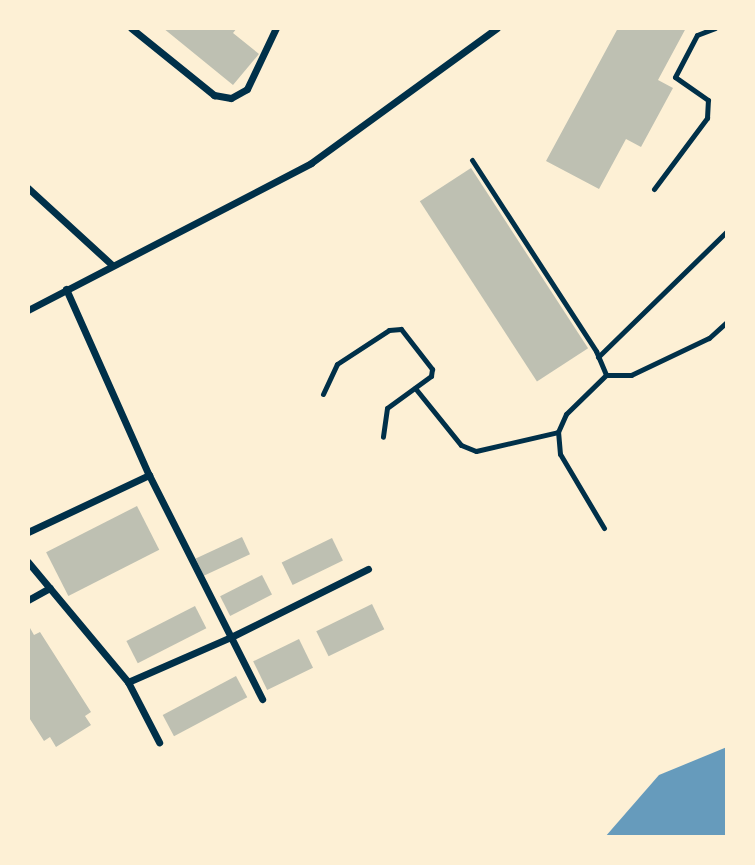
<!DOCTYPE html>
<style>
body{margin:0}
#map{position:relative;width:755px;height:865px;overflow:hidden;background:#fdf0d5;font-family:"Fira Sans",sans-serif}
div>[style]{position:absolute}
.water>*{inset:0;background:#669bbc}
.building>*{inset:0;background:#bec0b2;transform-origin:0 0}
.service>*{height:5px;margin:-2.5px;padding:0 2.5px;transform-origin:2.5px;border-radius:2.5px;background:#003049}
.minor>*{height:7px;margin:-3.5px;padding:0 3.5px;transform-origin:3.5px;border-radius:3.5px;background:#003049}
span{translate:-50% -50%;white-space:nowrap;text-align:center;line-height:1.15;-webkit-text-stroke:6px #fdf0d5;paint-order:stroke}
.frame{position:absolute;inset:0;border:30px solid #fdf0d5;pointer-events:none}
</style>
<div id="map">
<div class="water">
<i style="clip-path:polygon(727px 747px,727px 837px,605px 837px,659px 775px)"></i>
</div>
<div class="building">
<i style="clip-path:polygon(163px 28px,237px 28px,233px 33px,259px 54px,233px 85px)"></i>
<i style="clip-path:polygon(618px 28px,686px 28px,658px 80px,673px 88px,641px 147px,626px 139px,599px 189px,546px 161px)"></i>
<i style="left:471px;top:168px;width:215px;height:61px;rotate:57deg"></i>
<i style="left:137px;top:506px;width:49px;height:102px;rotate:63deg"></i>
<i style="left:242px;top:537px;width:19px;height:51px;rotate:65deg"></i>
<i style="left:332px;top:538px;width:25px;height:56px;rotate:64deg"></i>
<i style="left:262px;top:575px;width:22px;height:47px;rotate:63deg"></i>
<i style="left:372px;top:604px;width:28px;height:62px;rotate:64deg"></i>
<i style="left:195px;top:606px;width:25px;height:77px;rotate:63deg"></i>
<i style="clip-path:polygon(30px 628px,34px 635px,40px 632px,91px 712px,85px 716px,91px 725px,56px 747px,50px 737px,44px 741px,28px 716px)"></i>
<i style="left:299px;top:639px;width:32px;height:51px;rotate:64deg"></i>
<i style="left:236px;top:676px;width:24px;height:83px;rotate:62deg"></i>
</div>
<div class="service">
<i style="left:472px;top:160px;width:228px;rotate:57deg"></i>
<i style="left:596px;top:351px;width:26px;rotate:67deg"></i>
<i style="left:606px;top:375px;width:25px"></i>
<i style="left:631px;top:375px;width:86px;rotate:-25.4deg"></i>
<i style="left:709px;top:338px;width:24px;rotate:-42deg"></i>
<i style="left:654px;top:189px;width:89px;rotate:-53.3deg"></i>
<i style="left:707px;top:118px;width:18px;rotate:-87deg"></i>
<i style="left:708px;top:100px;width:40px;rotate:-145.1deg"></i>
<i style="left:675px;top:77px;width:47px;rotate:-62.4deg"></i>
<i style="left:697px;top:35px;width:19px;rotate:-21deg"></i>
<i style="left:598px;top:357px;width:180px;rotate:-44.3deg"></i>
<i style="left:415px;top:388px;width:73px;rotate:51.1deg"></i>
<i style="left:461px;top:445px;width:16px;rotate:22deg"></i>
<i style="left:476px;top:451px;width:84px;rotate:-13deg"></i>
<i style="left:323px;top:394px;width:33px;rotate:-65deg"></i>
<i style="left:337px;top:364px;width:62px;rotate:-33.2deg"></i>
<i style="left:389px;top:330px;width:12px;rotate:-5deg"></i>
<i style="left:401px;top:329px;width:51px;rotate:52.2deg"></i>
<i style="left:432px;top:369px;width:7px;rotate:98deg"></i>
<i style="left:431px;top:376px;width:54px;rotate:144deg"></i>
<i style="left:387px;top:408px;width:29px;rotate:98deg"></i>
<i style="left:604px;top:528px;width:86px;rotate:-120.7deg"></i>
<i style="left:560px;top:454px;width:22px;rotate:-95deg"></i>
<i style="left:558px;top:432px;width:20px;rotate:-66deg"></i>
<i style="left:566px;top:414px;width:56px;rotate:-44.3deg"></i>
</div>
<div class="minor">
<i style="left:131px;top:28px;width:107px;rotate:38.9deg"></i>
<i style="left:214px;top:95px;width:17px;rotate:10deg"></i>
<i style="left:231px;top:98px;width:18px;rotate:-29deg"></i>
<i style="left:247px;top:89px;width:68px;rotate:-64.6deg"></i>
<i style="left:28px;top:188px;width:114px;rotate:42.5deg"></i>
<i style="left:66px;top:289px;width:204px;rotate:66deg"></i>
<i style="left:149px;top:475px;width:251px;rotate:63.2deg"></i>
<i style="left:28px;top:310px;width:319px;rotate:-27.4deg"></i>
<i style="left:311px;top:163px;width:230px;rotate:-36deg"></i>
<i style="left:28px;top:532px;width:134px;rotate:-25.2deg"></i>
<i style="left:28px;top:562px;width:156px;rotate:50.2deg"></i>
<i style="left:128px;top:682px;width:68px;rotate:62.7deg"></i>
<i style="left:28px;top:600px;width:25px;rotate:-29deg"></i>
<i style="left:128px;top:682px;width:112px;rotate:-23.6deg"></i>
<i style="left:231px;top:637px;width:153px;rotate:-26.4deg"></i>
</div>
<div class="frame"></div>
</div>
